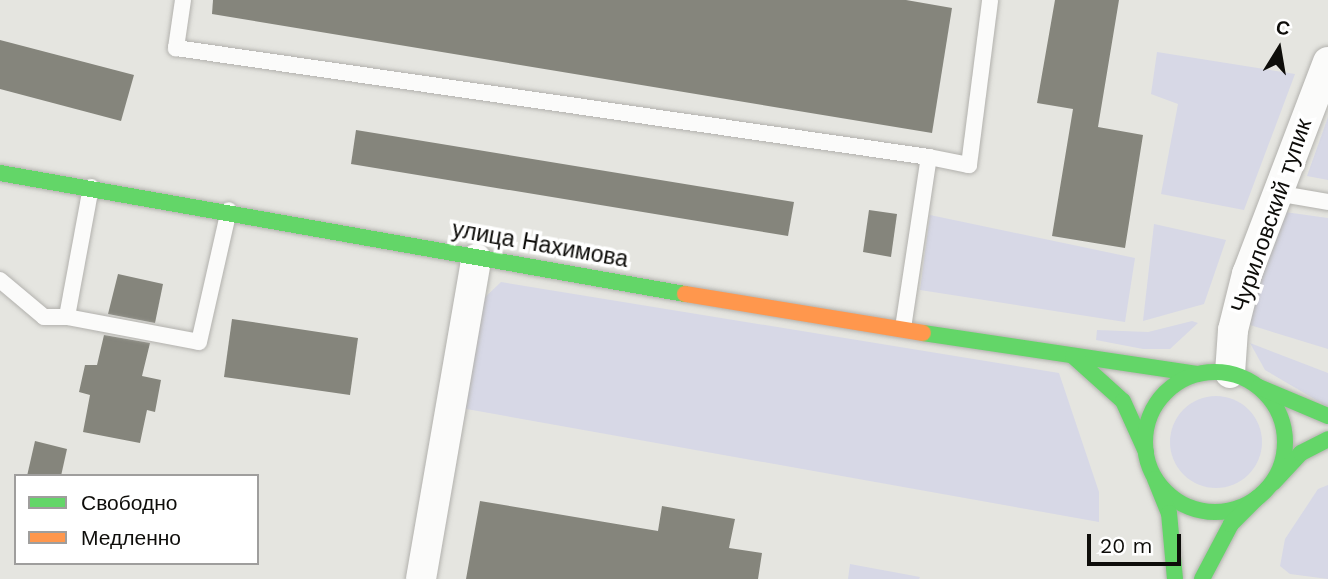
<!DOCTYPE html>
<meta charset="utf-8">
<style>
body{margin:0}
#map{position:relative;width:1328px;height:579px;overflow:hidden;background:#e5e5e0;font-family:"Work Sans",sans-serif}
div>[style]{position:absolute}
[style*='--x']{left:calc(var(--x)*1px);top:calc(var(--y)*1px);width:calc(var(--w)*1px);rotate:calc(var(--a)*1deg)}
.green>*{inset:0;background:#d7d8e6}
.round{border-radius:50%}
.building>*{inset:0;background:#85857c}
.roads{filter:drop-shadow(0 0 2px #b2b1ad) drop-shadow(0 0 2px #b2b1ad)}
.lane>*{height:16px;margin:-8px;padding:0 8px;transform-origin:8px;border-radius:8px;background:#fbfbfa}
.street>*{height:30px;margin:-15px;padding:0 15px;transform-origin:15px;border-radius:15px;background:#fbfbfa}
.fast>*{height:16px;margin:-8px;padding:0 8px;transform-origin:8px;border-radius:8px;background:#63d668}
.fast>.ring{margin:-8px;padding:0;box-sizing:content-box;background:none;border:16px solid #63d668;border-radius:50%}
.slow>*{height:16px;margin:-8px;padding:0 8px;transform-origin:8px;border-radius:8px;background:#ff974d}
span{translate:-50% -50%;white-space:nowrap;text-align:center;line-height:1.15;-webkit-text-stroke:7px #fff;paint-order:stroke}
.street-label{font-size:23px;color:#0e0d0a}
.legend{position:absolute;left:14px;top:474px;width:245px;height:91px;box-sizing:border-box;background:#fff;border:2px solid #9f9e9d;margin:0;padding:9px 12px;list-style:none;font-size:21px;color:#0e0d0a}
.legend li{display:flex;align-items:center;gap:14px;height:35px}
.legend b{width:35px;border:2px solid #9f9e9d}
.north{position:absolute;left:1244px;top:14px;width:70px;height:70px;-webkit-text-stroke:5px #fff;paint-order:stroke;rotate:11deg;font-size:19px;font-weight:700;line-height:28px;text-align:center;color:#0e0d0a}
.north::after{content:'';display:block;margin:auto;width:24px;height:32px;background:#0e0d0a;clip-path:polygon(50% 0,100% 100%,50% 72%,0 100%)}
.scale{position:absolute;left:1087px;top:534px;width:94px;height:32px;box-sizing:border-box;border:4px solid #0e0d0a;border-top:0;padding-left:9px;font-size:21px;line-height:24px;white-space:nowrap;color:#0e0d0a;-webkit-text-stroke:5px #fff;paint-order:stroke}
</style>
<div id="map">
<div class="green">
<div style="clip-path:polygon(1157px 52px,1295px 74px,1244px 210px,1161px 194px,1178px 104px,1151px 94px)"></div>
<div style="clip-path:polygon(1328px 117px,1328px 180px,1307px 176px)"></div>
<div style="clip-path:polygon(1285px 212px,1328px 218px,1328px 349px,1250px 325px,1253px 301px)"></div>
<div style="clip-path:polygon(930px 215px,1135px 258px,1125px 322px,920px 290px)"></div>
<div style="clip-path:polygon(1154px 224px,1226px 240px,1204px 304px,1143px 321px)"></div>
<div style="clip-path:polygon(501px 282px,1059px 373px,1099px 492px,1099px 522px,461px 408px,478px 304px)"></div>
<div style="clip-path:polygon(1192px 321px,1198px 323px,1170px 349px,1143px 349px,1096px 340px,1097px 330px,1148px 332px)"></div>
<div style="clip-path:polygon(1250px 343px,1328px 373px,1328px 407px,1265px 370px)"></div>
<div class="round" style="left:1170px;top:396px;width:92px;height:92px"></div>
<div style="clip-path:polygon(1328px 485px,1328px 579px,1290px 574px,1280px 566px,1285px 539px,1318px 489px)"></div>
<div style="clip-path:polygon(850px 564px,920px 577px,919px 579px,848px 579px)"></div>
</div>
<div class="building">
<div style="clip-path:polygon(213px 0,906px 0,952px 8px,932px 133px,212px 14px)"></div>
<div style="clip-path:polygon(1055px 0,1119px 0,1098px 127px,1143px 135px,1125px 248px,1052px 236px,1073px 109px,1037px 103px)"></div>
<div style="clip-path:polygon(0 40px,134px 75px,121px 121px,0 89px)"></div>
<div style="clip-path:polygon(356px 130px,794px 202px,788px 236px,351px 164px)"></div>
<div style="clip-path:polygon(869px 210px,897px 214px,891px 257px,863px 252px)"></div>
<div style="clip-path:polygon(118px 274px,163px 284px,155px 323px,108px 314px)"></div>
<div style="clip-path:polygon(232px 319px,358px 338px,350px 395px,224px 377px)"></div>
<div style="clip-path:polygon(104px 335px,150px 343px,142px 376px,161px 380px,155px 412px,147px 410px,140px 443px,83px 432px,90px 395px,79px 392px,85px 365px,97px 365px)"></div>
<div style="clip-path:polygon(35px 441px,67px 449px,61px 476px,27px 476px)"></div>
<div style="clip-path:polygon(480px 501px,658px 531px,662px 506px,735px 519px,729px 548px,762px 553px,758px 579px,466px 579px)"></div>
</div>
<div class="roads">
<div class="lane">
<div style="--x:183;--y:0;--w:49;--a:98.3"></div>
<div style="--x:176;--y:48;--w:761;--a:8.24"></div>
<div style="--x:91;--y:187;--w:132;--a:100.5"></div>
<div style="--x:67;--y:317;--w:134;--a:10.7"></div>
<div style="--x:199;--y:342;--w:135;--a:-77.2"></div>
<div style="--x:1276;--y:193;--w:53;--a:9.8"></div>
<div style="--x:0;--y:280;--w:57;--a:40.1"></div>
<div style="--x:44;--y:317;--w:23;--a:0"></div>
<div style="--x:903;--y:328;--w:173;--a:-81.4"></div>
<div style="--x:929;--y:157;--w:41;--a:11.3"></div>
<div style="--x:969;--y:165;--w:166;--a:-82.7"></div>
</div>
<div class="street">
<div style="--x:1230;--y:373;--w:43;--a:-86"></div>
<div style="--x:1233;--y:330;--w:58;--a:-76"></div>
<div style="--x:1247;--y:274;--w:227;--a:-69.1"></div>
<div style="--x:421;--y:579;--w:325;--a:-80.2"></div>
</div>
<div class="fast">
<div style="--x:0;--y:173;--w:696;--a:10.02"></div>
<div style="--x:923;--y:333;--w:277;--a:8.5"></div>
<div style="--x:1073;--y:356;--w:67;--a:42"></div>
<div style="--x:1123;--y:401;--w:56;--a:65.7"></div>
<div class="ring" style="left:1145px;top:372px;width:124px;height:124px"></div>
<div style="--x:1259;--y:387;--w:75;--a:22.8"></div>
<div style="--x:1155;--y:479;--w:37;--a:68"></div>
<div style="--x:1169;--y:513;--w:66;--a:84.8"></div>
<div style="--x:1273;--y:483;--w:41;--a:-47"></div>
<div style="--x:1301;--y:453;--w:30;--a:-27"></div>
<div style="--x:1202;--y:579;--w:62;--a:-62.2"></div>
<div style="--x:1231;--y:524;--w:37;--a:-45"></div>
</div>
<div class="slow">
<div style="--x:685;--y:294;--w:241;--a:9.3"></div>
</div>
</div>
<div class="street-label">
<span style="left:1272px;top:216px;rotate:-71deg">Чуриловский тупик</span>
<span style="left:540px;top:245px;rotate:10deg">улица Нахимова</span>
</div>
<ul class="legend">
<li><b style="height:9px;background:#63d668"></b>Свободно</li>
<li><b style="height:9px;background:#ff974d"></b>Медленно</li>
</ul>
<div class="north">С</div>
<div class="scale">20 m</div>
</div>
